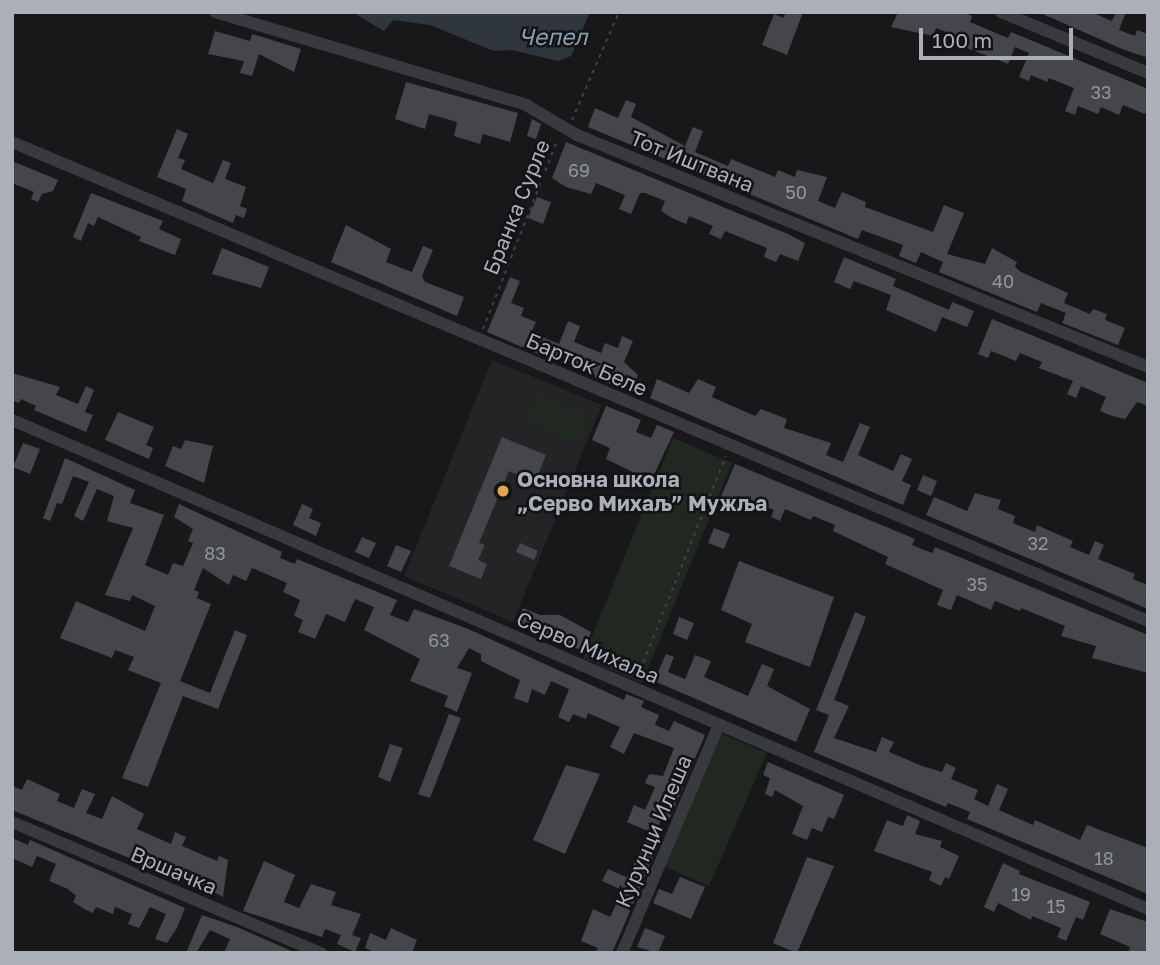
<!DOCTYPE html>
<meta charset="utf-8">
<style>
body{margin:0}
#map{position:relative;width:1160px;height:965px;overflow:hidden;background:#18181a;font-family:"Golos Text",sans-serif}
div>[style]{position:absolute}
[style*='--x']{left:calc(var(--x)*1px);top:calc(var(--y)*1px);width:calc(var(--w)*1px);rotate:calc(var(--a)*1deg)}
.built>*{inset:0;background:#242427}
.green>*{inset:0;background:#202821}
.water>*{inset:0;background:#2f373d}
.building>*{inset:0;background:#45464a}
.path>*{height:2px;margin-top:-1px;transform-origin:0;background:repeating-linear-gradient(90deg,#3f4145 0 3.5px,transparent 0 8.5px)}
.minor>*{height:12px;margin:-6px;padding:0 6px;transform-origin:6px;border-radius:6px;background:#393a3e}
.dots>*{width:19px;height:19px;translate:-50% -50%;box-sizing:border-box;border:4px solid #131315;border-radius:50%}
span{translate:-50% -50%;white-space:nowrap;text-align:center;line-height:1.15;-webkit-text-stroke:5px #131315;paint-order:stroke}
.number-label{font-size:18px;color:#92969c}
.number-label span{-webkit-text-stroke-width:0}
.street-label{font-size:21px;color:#abb0b8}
.poi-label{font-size:21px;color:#abb0b8;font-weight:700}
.left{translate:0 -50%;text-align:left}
.water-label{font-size:23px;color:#859fb0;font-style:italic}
.frame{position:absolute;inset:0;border:14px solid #abb0b8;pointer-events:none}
.scale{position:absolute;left:919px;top:28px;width:154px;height:32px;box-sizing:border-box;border:4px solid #abb0b8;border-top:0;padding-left:9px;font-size:21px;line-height:24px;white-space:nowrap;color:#abb0b8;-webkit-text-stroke:5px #131315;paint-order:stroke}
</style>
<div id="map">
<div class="built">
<div style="clip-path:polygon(492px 360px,602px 405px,513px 622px,404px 576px)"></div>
</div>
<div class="green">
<div style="clip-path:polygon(536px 393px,591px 415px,580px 445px,524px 422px)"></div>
<div style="clip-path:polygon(673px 438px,732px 463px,642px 683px,583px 658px)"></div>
<div style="clip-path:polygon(720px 733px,767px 753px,709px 886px,663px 866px)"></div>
</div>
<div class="water">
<div style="clip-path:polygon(352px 12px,590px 12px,571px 56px,558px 61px,512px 50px,494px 51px,430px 25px,393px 20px,384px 31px)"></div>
</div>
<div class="building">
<div style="clip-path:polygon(786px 12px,803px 12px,787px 55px,762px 45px,774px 14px,783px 18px)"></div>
<div style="clip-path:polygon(898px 12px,962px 12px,972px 16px,970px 22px,991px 31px,1008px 38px,1011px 32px,1148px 89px,1148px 106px,1145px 114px,1123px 105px,1119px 115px,1101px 107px,1098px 114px,1078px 106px,1075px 115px,1065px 111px,1074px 88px,1049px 78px,1047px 82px,1031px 75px,1029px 81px,1019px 77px,1029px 53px,1015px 47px,1008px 64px,962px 46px,965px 39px,936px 28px,933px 36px,891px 27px)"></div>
<div style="clip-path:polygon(1038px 12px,1091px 12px,1112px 21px,1116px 12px,1126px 12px,1119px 30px,1135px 36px,1137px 30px,1148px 34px,1148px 50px,1145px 57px,1122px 49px)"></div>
<div style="clip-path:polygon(215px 31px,250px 41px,252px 34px,301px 49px,294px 72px,259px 54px,252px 76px,240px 73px,244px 61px,208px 54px)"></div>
<div style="clip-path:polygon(406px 82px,518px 113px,510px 142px,483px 134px,480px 144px,454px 136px,457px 122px,429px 114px,425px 129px,395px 119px)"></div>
<div style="clip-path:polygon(626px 100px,636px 104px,631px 117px,685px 146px,693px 127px,703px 131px,695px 152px,728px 166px,731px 159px,775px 177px,778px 170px,795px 177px,797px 170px,827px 177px,818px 201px,835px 208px,842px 192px,866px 202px,865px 207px,933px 232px,944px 205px,964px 213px,947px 254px,985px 264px,992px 248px,999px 252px,1017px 262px,1015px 267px,1021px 272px,1068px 293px,1064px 303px,1090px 314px,1093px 309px,1107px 314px,1105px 320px,1125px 328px,1118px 345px,1062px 323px,1066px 313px,1041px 303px,1037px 312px,939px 272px,943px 262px,921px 252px,916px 263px,899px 256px,903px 245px,862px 230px,858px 239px,588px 127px,595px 108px,618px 118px)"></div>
<div style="clip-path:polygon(532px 119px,541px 124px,536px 139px,527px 136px)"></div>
<div style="clip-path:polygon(177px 129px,188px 134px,178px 158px,185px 160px,181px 169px,213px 183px,223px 160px,231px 163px,225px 179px,246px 187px,240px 206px,247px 209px,244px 218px,236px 215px,233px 223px,182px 201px,186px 189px,157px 177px)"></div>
<div style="clip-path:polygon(566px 142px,788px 234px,805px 243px,798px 261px,780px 254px,776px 262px,764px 257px,767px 248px,725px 231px,721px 239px,709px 234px,713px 226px,689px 216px,686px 224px,674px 219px,661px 211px,665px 201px,645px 193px,640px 193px,631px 214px,619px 209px,625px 195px,596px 183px,591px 194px,566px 187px,552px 178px)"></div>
<div style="clip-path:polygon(12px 161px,58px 180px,53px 191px,42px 194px,38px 202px,31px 199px,34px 192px,12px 183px)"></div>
<div style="clip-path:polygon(91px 193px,163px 221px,159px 229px,181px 239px,175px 255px,139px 241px,141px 237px,98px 217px,94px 226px,88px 223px,81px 241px,73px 237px)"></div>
<div style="clip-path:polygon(537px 197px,551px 202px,543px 224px,528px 218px)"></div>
<div style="clip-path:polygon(346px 225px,391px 249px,386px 262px,412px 272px,423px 246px,433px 250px,422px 276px,425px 282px,464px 297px,457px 316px,331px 262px)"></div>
<div style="clip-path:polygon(222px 248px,269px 267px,261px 288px,212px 274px)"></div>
<div style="clip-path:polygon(844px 257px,896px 279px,893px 286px,949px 310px,952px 302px,974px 311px,967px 327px,942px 317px,936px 332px,886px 310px,891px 295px,854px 281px,850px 289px,834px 282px)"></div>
<div style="clip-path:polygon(510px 277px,520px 281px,511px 303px,524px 308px,521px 316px,536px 322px,532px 331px,535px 334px,559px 344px,568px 321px,580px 326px,574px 342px,601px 353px,605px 343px,618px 348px,622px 336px,633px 341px,624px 362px,638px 375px,631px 391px,591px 377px,575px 363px,549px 353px,548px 358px,487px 332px)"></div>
<div style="clip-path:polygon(992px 319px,1148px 383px,1148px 406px,1137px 402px,1125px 419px,1112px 416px,1100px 411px,1106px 397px,1081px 386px,1076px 398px,1067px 394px,1073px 381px,1039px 368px,1042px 362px,1020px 353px,1016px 361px,991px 351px,988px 358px,978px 354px)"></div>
<div style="clip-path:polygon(12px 373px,60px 387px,56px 395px,78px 404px,86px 386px,94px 390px,85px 412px,93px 415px,86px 432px,34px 410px,36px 406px,21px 399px,19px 403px,12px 400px)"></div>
<div style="clip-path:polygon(657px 379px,689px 393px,698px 379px,716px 387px,712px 397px,755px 416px,761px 409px,787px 419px,784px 428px,831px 443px,826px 455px,843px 462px,860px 423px,870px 427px,858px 455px,893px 471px,901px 454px,912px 459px,902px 481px,911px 485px,903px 505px,650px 398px)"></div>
<div style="clip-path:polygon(606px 406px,641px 420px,636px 432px,651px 438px,657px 425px,674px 432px,651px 481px,606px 459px,610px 448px,592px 440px)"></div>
<div style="clip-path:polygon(118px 412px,154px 427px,146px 445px,153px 448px,149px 459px,105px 440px)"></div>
<div style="clip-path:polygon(502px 437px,546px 455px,535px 482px,509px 471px,479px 543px,485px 545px,478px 560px,487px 564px,481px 579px,449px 566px)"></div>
<div style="clip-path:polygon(185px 440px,213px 446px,204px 483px,165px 466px,173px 446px,181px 449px)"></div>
<div style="clip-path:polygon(23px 443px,40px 449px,30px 474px,13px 467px)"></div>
<div style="clip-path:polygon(65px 458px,135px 490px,130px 503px,164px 515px,145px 565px,168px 575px,173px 563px,183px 566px,193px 543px,188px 541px,193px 529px,174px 517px,179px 504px,282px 552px,280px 558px,295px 564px,297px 559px,397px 600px,390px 615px,408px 622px,414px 609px,466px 628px,624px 700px,626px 694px,644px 701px,641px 707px,659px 715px,655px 725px,669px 731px,674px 721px,705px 735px,670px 818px,663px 815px,654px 836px,661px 839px,612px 953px,595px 953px,598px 948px,581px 941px,593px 909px,610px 917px,613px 911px,622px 890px,602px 881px,608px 869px,626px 877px,630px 872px,648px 831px,627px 822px,634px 805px,645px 810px,655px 787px,645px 783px,649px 774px,663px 776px,674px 748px,634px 733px,624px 754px,610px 747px,620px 727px,588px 713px,586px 719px,573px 714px,569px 722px,558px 717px,569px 689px,551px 681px,545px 695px,532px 689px,528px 703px,514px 698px,520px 680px,481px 661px,481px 654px,469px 648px,457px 668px,472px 673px,457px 712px,444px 706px,448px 696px,410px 681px,420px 659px,364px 630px,374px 607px,355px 599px,345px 622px,326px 614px,315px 639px,298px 632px,303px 620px,294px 616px,300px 600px,283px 592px,287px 583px,252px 568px,246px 581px,233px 575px,229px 585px,203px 568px,194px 590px,199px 592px,197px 598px,211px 604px,180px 681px,210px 693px,235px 630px,247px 635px,218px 709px,183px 696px,148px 787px,122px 778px,161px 683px,128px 670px,134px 657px,115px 650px,112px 658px,60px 638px,76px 601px,145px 631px,155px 606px,132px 595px,130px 601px,105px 595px,133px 528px,107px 521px,114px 496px,97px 489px,83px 521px,74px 516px,89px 482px,73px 476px,62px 504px,57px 503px,50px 521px,43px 518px)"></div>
<div style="clip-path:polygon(735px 464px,915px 539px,912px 545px,932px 553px,935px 547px,1148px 635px,1148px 673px,1092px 658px,1096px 646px,1061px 636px,1065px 626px,1021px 608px,1020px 611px,995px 601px,991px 610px,957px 595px,951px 610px,937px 605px,943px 590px,885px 564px,888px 557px,833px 531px,835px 525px,813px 516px,811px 520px,785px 509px,780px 521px,771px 517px,774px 510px,747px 498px,743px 509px,720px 499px)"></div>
<div style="clip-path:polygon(923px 475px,937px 481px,931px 496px,917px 490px)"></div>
<div style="clip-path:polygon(975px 493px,1001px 500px,998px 509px,1015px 516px,1013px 523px,1035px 532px,1037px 525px,1048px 530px,1073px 541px,1070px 547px,1089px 555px,1095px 541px,1104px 545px,1098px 559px,1135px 574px,1133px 579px,1148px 585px,1148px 609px,926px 515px,934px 497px,967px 511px)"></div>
<div style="clip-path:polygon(302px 504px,313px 509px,309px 518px,321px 523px,316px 536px,293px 525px)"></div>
<div style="clip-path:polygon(714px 528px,730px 534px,724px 549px,708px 543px)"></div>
<div style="clip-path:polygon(362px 537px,376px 543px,369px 558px,355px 552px)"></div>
<div style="clip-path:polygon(520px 543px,538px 551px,534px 560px,516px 552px)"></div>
<div style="clip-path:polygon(396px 545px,411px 551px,401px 572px,387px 566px)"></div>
<div style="clip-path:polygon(739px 561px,834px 597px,810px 667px,745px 642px,752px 624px,721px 610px)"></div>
<div style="clip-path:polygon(523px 608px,540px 615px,560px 615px,591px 632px,583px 651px,517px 622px)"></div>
<div style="clip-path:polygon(855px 612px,866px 617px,834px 700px,849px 706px,834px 738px,876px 752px,882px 737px,894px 742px,889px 752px,922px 766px,942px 772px,946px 763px,956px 768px,951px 779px,978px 790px,974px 799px,988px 806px,997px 784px,1008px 789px,999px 810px,1033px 825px,1035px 820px,1080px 840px,1087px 825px,1148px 848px,1148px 894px,967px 819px,970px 812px,948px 803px,946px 807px,814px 752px,829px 715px,816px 710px)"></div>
<div style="clip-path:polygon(679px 617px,694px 623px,687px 640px,673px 634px)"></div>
<div style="clip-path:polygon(666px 654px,674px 657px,668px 672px,685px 679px,695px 655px,711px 661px,704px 677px,748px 696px,762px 664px,774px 669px,767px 686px,810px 709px,796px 742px,654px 681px)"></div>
<div style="clip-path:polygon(449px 714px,461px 718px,430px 798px,418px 794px)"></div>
<div style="clip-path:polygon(390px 744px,403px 748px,390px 782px,378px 777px)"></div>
<div style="clip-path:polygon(768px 762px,844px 795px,834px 819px,828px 817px,822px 832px,812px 828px,807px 840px,792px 834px,803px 806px,775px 790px,772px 797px,765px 794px,770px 778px,763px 775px)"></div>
<div style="clip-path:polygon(566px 765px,600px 774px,565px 854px,533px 840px)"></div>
<div style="clip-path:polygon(27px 779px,60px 794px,57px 801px,74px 808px,82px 789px,95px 794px,86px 813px,102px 819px,112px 796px,144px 814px,137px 829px,171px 844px,175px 832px,186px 837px,182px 846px,217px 861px,219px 856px,228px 860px,223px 897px,180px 873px,178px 878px,12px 810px,12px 786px,22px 790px)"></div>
<div style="clip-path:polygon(907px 815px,920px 821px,915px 834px,942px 841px,940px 847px,959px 856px,949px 879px,945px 877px,941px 886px,929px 880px,932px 872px,874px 851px,887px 820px,903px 826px)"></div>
<div style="clip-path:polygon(12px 838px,28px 845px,30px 840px,185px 908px,177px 928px,167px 943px,155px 939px,166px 914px,150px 907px,139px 928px,128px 924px,132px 914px,115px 907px,113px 914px,96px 907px,93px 913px,86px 910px,73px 902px,76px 896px,68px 889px,49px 881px,56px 864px,37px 856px,32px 867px,12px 858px)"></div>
<div style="clip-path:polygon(807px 857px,834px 866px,797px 953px,773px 943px)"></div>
<div style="clip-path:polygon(264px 861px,295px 875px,284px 902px,299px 908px,311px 884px,336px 892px,331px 905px,361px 914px,352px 935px,361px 938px,355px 952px,337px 944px,341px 935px,325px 929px,322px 937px,243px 911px)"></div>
<div style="clip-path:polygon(1003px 863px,1020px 871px,1019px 874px,1090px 902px,1083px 920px,1076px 917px,1066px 941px,1057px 937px,1061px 928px,1032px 916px,1031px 920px,998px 903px,994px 912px,984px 907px)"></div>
<div style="clip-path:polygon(680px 877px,705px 887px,691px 919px,653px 903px,659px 889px,672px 894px)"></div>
<div style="clip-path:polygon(1110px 909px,1148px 922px,1148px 952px,1128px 953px,1130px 947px,1100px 934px)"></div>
<div style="clip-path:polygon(202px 915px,237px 927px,296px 953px,224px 953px,230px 939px,210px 930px,196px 953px,186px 953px)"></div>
<div style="clip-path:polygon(391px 928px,417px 940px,412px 953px,376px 953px,365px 948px,370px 933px,386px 940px)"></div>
<div style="clip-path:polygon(645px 928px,665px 936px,658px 953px,637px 947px)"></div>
</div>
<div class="path">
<div style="--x:572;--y:120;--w:118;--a:-66.5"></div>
<div style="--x:483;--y:329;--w:204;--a:-68.5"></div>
<div style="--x:637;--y:678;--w:239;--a:-68.2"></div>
</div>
<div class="minor">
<div style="--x:215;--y:12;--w:325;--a:16.6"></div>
<div style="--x:526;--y:105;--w:59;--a:30.5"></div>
<div style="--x:577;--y:135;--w:616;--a:22.11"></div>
<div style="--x:1001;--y:12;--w:159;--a:22.5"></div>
<div style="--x:12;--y:142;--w:1233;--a:22.86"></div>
<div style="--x:12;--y:420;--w:1237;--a:23.29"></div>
<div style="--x:12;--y:822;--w:336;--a:23"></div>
<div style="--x:622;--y:953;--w:248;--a:-67"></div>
</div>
<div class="dots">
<div style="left:503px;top:491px;background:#e3a646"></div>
</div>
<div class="number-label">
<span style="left:1101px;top:92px">33</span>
<span style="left:579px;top:170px">69</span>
<span style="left:796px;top:192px">50</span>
<span style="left:1003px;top:281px">40</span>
<span style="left:1038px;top:543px">32</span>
<span style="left:215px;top:553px">83</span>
<span style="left:977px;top:584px">35</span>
<span style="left:439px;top:640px">63</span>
<span style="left:1104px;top:858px">18</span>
<span style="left:1021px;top:894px">19</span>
<span style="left:1056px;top:906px">15</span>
</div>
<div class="street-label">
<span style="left:692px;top:161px;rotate:22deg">Тот Иштвана</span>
<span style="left:516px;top:207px;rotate:-68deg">Бранка Сурле</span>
<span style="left:587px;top:364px;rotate:23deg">Барток Беле</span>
<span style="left:588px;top:647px;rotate:23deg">Серво Михаља</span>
<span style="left:653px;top:831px;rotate:-67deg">Курунци Илеша</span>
<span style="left:174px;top:870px;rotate:23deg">Вршачка</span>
</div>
<div class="poi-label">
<span class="left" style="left:517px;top:491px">Основна школа<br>„Серво Михаљ” Мужља</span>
</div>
<div class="water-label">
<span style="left:553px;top:36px">Чепел</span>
</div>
<div class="frame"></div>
<div class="scale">100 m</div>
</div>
